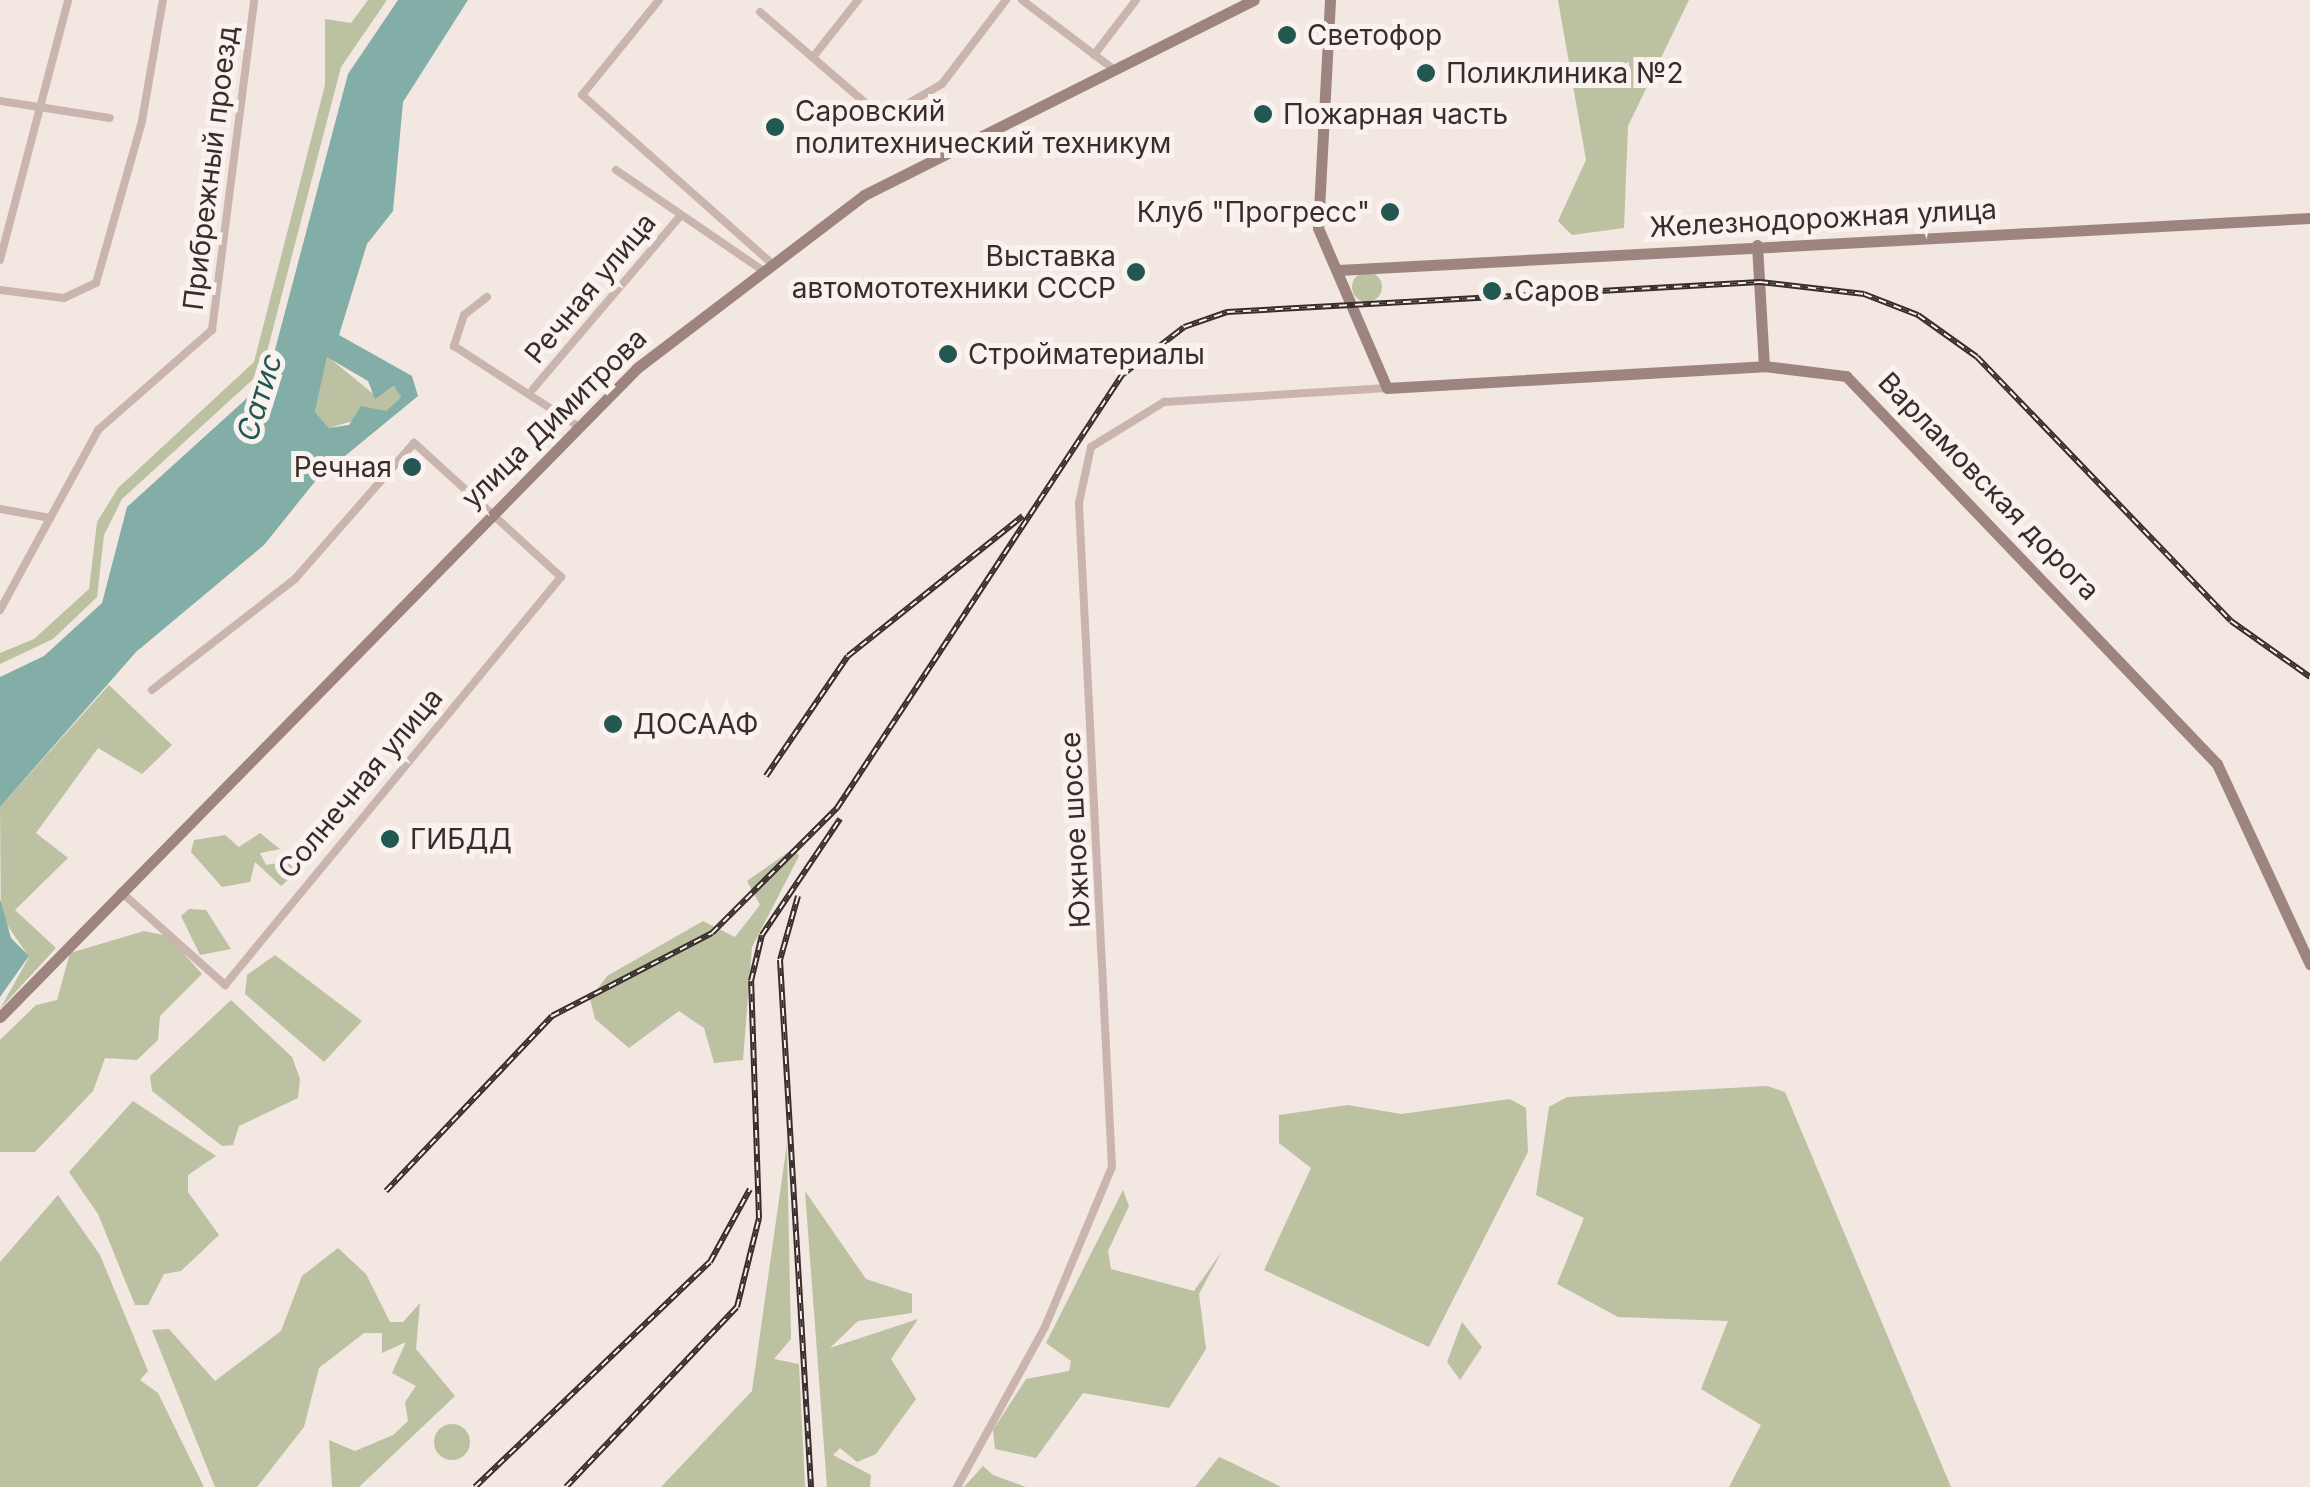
<!DOCTYPE html>
<meta charset="utf-8">
<style>
body{margin:0}
#map{position:relative;width:2310px;height:1487px;overflow:hidden;background:#f2e7e1;font-family:Inter,sans-serif}
div>[style]{position:absolute}
[style*='--x']{left:calc(var(--x)*1px);top:calc(var(--y)*1px);width:calc(var(--w)*1px);rotate:calc(var(--a)*1deg)}
.green>*{inset:0;background:#bcc1a2}
.round{border-radius:50%}
.water>*{inset:0;background:#82aea7}
.street>*{height:8px;margin:-4px;padding:0 4px;transform-origin:4px;border-radius:4px;background:#cab5ae}
.secondary>*{height:11px;margin:-5.5px;padding:0 5.5px;transform-origin:5.5px;border-radius:5.5px;background:#9e847f}
.rail>*{height:6px;margin-top:-3px;transform-origin:0;background:repeating-linear-gradient(90deg,#faf2ee 0 8px,#392d2c 0 16px);box-sizing:border-box;border-block:2px solid #392d2c}
.dots>*{width:28px;height:28px;translate:-50% -50%;box-sizing:border-box;border:5px solid #faf2ee;border-radius:50%}
span{translate:-50% -50%;white-space:nowrap;text-align:center;line-height:1.15;-webkit-text-stroke:10px #faf2ee;paint-order:stroke}
.poi-label{font-size:28px;color:#392d2c}
.left{translate:0 -50%;text-align:left}
.right{translate:-100% -50%;text-align:right}
.street-label{font-size:28px;color:#392d2c}
.water-label{font-size:30px;color:#235852;font-style:italic}
</style>
<div id="map">
<div class="green">
<div style="clip-path:polygon(368px 0,387px 0,341px 67px,262px 371px,122px 499px,104px 535px,97px 597px,53px 639px,0 664px,0 653px,34px 639px,89px 589px,97px 522px,118px 488px,254px 362px,325px 85px,325px 19px,351px 23px)"></div>
<div style="clip-path:polygon(1558px 0,1689px 0,1628px 126px,1624px 228px,1572px 235px,1558px 221px,1586px 160px)"></div>
<div class="round" style="left:1352px;top:272px;width:30px;height:30px"></div>
<div style="clip-path:polygon(327px 356px,377px 397px,395px 386px,401px 397px,386px 411px,329px 428px,315px 412px)"></div>
<div style="clip-path:polygon(109px 685px,172px 745px,142px 774px,98px 748px,36px 833px,68px 858px,15px 910px,56px 948px,0 1009px,29px 957px,1px 916px,0 807px)"></div>
<div style="clip-path:polygon(260px 833px,280px 849px,260px 853px,266px 865px,294px 860px,296px 873px,281px 886px,255px 862px,250px 882px,222px 887px,191px 852px,194px 840px,225px 835px,239px 847px)"></div>
<div style="clip-path:polygon(794px 848px,799px 856px,752px 947px,743px 1060px,714px 1063px,704px 1028px,679px 1011px,629px 1048px,595px 1019px,590px 999px,607px 976px,703px 921px,735px 937px,760px 905px,747px 881px)"></div>
<div style="clip-path:polygon(189px 909px,206px 910px,231px 949px,200px 955px,181px 916px)"></div>
<div style="clip-path:polygon(144px 931px,168px 936px,202px 974px,160px 1016px,158px 1040px,137px 1060px,105px 1058px,93px 1091px,35px 1152px,0 1152px,0 1040px,36px 1005px,57px 1000px,70px 953px)"></div>
<div style="clip-path:polygon(275px 955px,362px 1021px,324px 1062px,245px 994px,247px 975px)"></div>
<div style="clip-path:polygon(231px 1000px,292px 1057px,300px 1079px,298px 1098px,239px 1126px,233px 1145px,222px 1146px,152px 1091px,150px 1076px)"></div>
<div style="clip-path:polygon(1767px 1086px,1785px 1092px,1951px 1487px,1729px 1487px,1761px 1425px,1701px 1389px,1728px 1321px,1618px 1317px,1557px 1284px,1584px 1218px,1536px 1195px,1549px 1107px,1567px 1097px)"></div>
<div style="clip-path:polygon(1510px 1099px,1526px 1108px,1528px 1152px,1429px 1347px,1264px 1270px,1311px 1168px,1279px 1143px,1279px 1115px,1348px 1105px,1401px 1114px)"></div>
<div style="clip-path:polygon(133px 1101px,216px 1156px,188px 1175px,188px 1192px,219px 1235px,181px 1271px,164px 1274px,148px 1305px,135px 1305px,98px 1214px,69px 1172px)"></div>
<div style="clip-path:polygon(787px 1143px,791px 1339px,774px 1359px,799px 1364px,805px 1487px,661px 1487px,752px 1391px)"></div>
<div style="clip-path:polygon(1123px 1190px,1129px 1206px,1108px 1251px,1111px 1269px,1194px 1291px,1222px 1251px,1199px 1294px,1206px 1349px,1169px 1408px,1083px 1393px,1036px 1458px,995px 1449px,993px 1430px,1026px 1379px,1069px 1371px,1071px 1361px,1046px 1343px)"></div>
<div style="clip-path:polygon(805px 1191px,866px 1279px,912px 1294px,912px 1313px,858px 1321px,830px 1348px,918px 1319px,891px 1359px,916px 1399px,876px 1454px,857px 1462px,840px 1448px,833px 1455px,871px 1475px,870px 1487px,827px 1487px)"></div>
<div style="clip-path:polygon(58px 1195px,100px 1255px,148px 1371px,140px 1380px,158px 1393px,204px 1487px,0 1487px,0 1262px)"></div>
<div style="clip-path:polygon(338px 1248px,366px 1274px,390px 1322px,403px 1322px,420px 1303px,416px 1349px,455px 1396px,359px 1487px,332px 1487px,329px 1440px,355px 1451px,393px 1435px,408px 1421px,405px 1402px,416px 1386px,392px 1373px,406px 1342px,382px 1353px,382px 1333px,364px 1333px,319px 1368px,304px 1427px,257px 1487px,215px 1487px,152px 1330px,169px 1329px,215px 1381px,281px 1331px,302px 1276px)"></div>
<div style="clip-path:polygon(1462px 1322px,1482px 1347px,1460px 1380px,1447px 1362px)"></div>
<div class="round" style="left:434px;top:1424px;width:36px;height:36px"></div>
<div style="clip-path:polygon(1219px 1457px,1228px 1461px,1281px 1487px,1195px 1487px)"></div>
<div style="clip-path:polygon(983px 1466px,993px 1475px,1026px 1487px,964px 1487px)"></div>
</div>
<div class="water">
<div style="clip-path:polygon(evenodd,398px 0,468px 0,403px 102px,393px 211px,367px 244px,339px 335px,412px 376px,418px 396px,317px 479px,264px 545px,136px 652px,0 807px,0 677px,44px 656px,102px 603px,127px 507px,267px 380px,348px 74px,398px 0,327px 357px,368px 381px,375px 399px,394px 386px,401px 397px,386px 411px,361px 406px,349px 425px,329px 428px,315px 412px,327px 357px)"></div>
<div style="clip-path:polygon(0 899px,11px 938px,29px 956px,0 997px)"></div>
</div>
<div class="street">
<div style="--x:659;--y:0;--w:122;--a:129"></div>
<div style="--x:582;--y:95;--w:253;--a:41.6"></div>
<div style="--x:1022;--y:0;--w:113;--a:37.1"></div>
<div style="--x:760;--y:12;--w:162;--a:40.8"></div>
<div style="--x:883;--y:118;--w:68;--a:-30"></div>
<div style="--x:942;--y:84;--w:106;--a:-52.7"></div>
<div style="--x:1094;--y:55;--w:69;--a:-52.6"></div>
<div style="--x:813;--y:57;--w:73;--a:-51.7"></div>
<div style="--x:0;--y:101;--w:111;--a:8.8"></div>
<div style="--x:616;--y:170;--w:177;--a:34.4"></div>
<div style="--x:0;--y:260;--w:269;--a:-75.3"></div>
<div style="--x:0;--y:290;--w:64;--a:7.1"></div>
<div style="--x:64;--y:298;--w:35;--a:-25"></div>
<div style="--x:96;--y:283;--w:168;--a:-74.1"></div>
<div style="--x:142;--y:121;--w:123;--a:-80.2"></div>
<div style="--x:487;--y:297;--w:29;--a:142"></div>
<div style="--x:464;--y:315;--w:33;--a:108"></div>
<div style="--x:454;--y:346;--w:145;--a:32.9"></div>
<div style="--x:533;--y:389;--w:228;--a:-49.6"></div>
<div style="--x:0;--y:509;--w:51;--a:10.2"></div>
<div style="--x:0;--y:610;--w:205;--a:-61.4"></div>
<div style="--x:98;--y:430;--w:152;--a:-41.3"></div>
<div style="--x:212;--y:330;--w:333;--a:-82.7"></div>
<div style="--x:121;--y:892;--w:140;--a:41.8"></div>
<div style="--x:225;--y:985;--w:529;--a:-50.53"></div>
<div style="--x:561;--y:577;--w:199;--a:-137.6"></div>
<div style="--x:414;--y:443;--w:181;--a:131.2"></div>
<div style="--x:295;--y:579;--w:181;--a:142.2"></div>
<div style="--x:957;--y:1487;--w:183;--a:-61.2"></div>
<div style="--x:1045;--y:1327;--w:173;--a:-67.3"></div>
<div style="--x:1112;--y:1167;--w:665;--a:-92.85"></div>
<div style="--x:1079;--y:503;--w:57;--a:-77.9"></div>
<div style="--x:1091;--y:447;--w:86;--a:-31.7"></div>
<div style="--x:1164;--y:402;--w:223;--a:-3.6"></div>
</div>
<div class="secondary">
<div style="--x:1330;--y:0;--w:228;--a:93"></div>
<div style="--x:1318;--y:228;--w:174;--a:66.7"></div>
<div style="--x:1387;--y:388;--w:378;--a:-3.3"></div>
<div style="--x:1764;--y:366;--w:83;--a:7"></div>
<div style="--x:1846;--y:376;--w:537;--a:46.28"></div>
<div style="--x:2217;--y:764;--w:221;--a:65.1"></div>
<div style="--x:1757;--y:245;--w:121;--a:86.7"></div>
<div style="--x:1338;--y:270;--w:973;--a:-3.06"></div>
<div style="--x:0;--y:1017;--w:909;--a:-45.53"></div>
<div style="--x:637;--y:368;--w:285;--a:-37.3"></div>
<div style="--x:864;--y:195;--w:436;--a:-26.6"></div>
</div>
<div class="rail">
<div style="--x:766;--y:776;--w:145;--a:-55.7"></div>
<div style="--x:848;--y:656;--w:224;--a:-38.7"></div>
<div style="--x:798;--y:896;--w:66;--a:105.7"></div>
<div style="--x:780;--y:960;--w:528;--a:86.63"></div>
<div style="--x:386;--y:1191;--w:241;--a:-46.5"></div>
<div style="--x:552;--y:1016;--w:180;--a:-27.4"></div>
<div style="--x:712;--y:933;--w:177;--a:-45"></div>
<div style="--x:837;--y:808;--w:518;--a:-56.65"></div>
<div style="--x:1122;--y:375;--w:78;--a:-37.7"></div>
<div style="--x:1184;--y:327;--w:46;--a:-19.2"></div>
<div style="--x:1227;--y:312;--w:534;--a:-3.22"></div>
<div style="--x:1760;--y:282;--w:105;--a:6.6"></div>
<div style="--x:1864;--y:294;--w:58;--a:21.3"></div>
<div style="--x:1918;--y:315;--w:72;--a:35.4"></div>
<div style="--x:1977;--y:357;--w:366;--a:46.1"></div>
<div style="--x:2231;--y:621;--w:97;--a:35.3"></div>
<div style="--x:475;--y:1487;--w:325;--a:-43.8"></div>
<div style="--x:710;--y:1262;--w:83;--a:-61.3"></div>
<div style="--x:566;--y:1487;--w:248;--a:-46.5"></div>
<div style="--x:737;--y:1307;--w:92;--a:-76.1"></div>
<div style="--x:759;--y:1218;--w:237;--a:-91.9"></div>
<div style="--x:751;--y:981;--w:47;--a:-76.6"></div>
<div style="--x:762;--y:935;--w:140;--a:-56.1"></div>
</div>
<div class="dots">
<div style="left:1287px;top:35px;background:#235852"></div>
<div style="left:1426px;top:73px;background:#235852"></div>
<div style="left:1263px;top:114px;background:#235852"></div>
<div style="left:775px;top:127px;background:#235852"></div>
<div style="left:1390px;top:212px;background:#235852"></div>
<div style="left:1136px;top:272px;background:#235852"></div>
<div style="left:1492px;top:291px;background:#235852"></div>
<div style="left:948px;top:354px;background:#235852"></div>
<div style="left:412px;top:467px;background:#235852"></div>
<div style="left:613px;top:724px;background:#235852"></div>
<div style="left:390px;top:839px;background:#235852"></div>
</div>
<div class="poi-label">
<span class="left" style="left:1307px;top:35px">Светофор</span>
<span class="left" style="left:1446px;top:73px">Поликлиника №2</span>
<span class="left" style="left:795px;top:127px">Саровский<br>политехнический техникум</span>
<span class="left" style="left:1283px;top:114px">Пожарная часть</span>
<span class="right" style="left:1370px;top:212px">Клуб "Прогресс"</span>
<span class="right" style="left:1116px;top:272px">Выставка<br>автомототехники СССР</span>
<span class="left" style="left:1514px;top:291px">Саров</span>
<span class="left" style="left:968px;top:354px">Стройматериалы</span>
<span class="right" style="left:392px;top:467px">Речная</span>
<span class="left" style="left:633px;top:724px">ДОСААФ</span>
<span class="left" style="left:410px;top:839px">ГИБДД</span>
</div>
<div class="street-label">
<span style="left:210px;top:168px;rotate:-83deg">Прибрежный проезд</span>
<span style="left:1823px;top:218px;rotate:-3deg">Железнодорожная улица</span>
<span style="left:590px;top:288px;rotate:-50deg">Речная улица</span>
<span style="left:554px;top:418px;rotate:-44deg">улица Димитрова</span>
<span style="left:1989px;top:486px;rotate:46deg">Варламовская дорога</span>
<span style="left:360px;top:783px;rotate:-50deg">Солнечная улица</span>
<span style="left:1075px;top:830px;rotate:-93deg">Южное шоссе</span>
</div>
<div class="water-label">
<span style="left:259px;top:397px;rotate:-73deg">Сатис</span>
</div>
</div>
